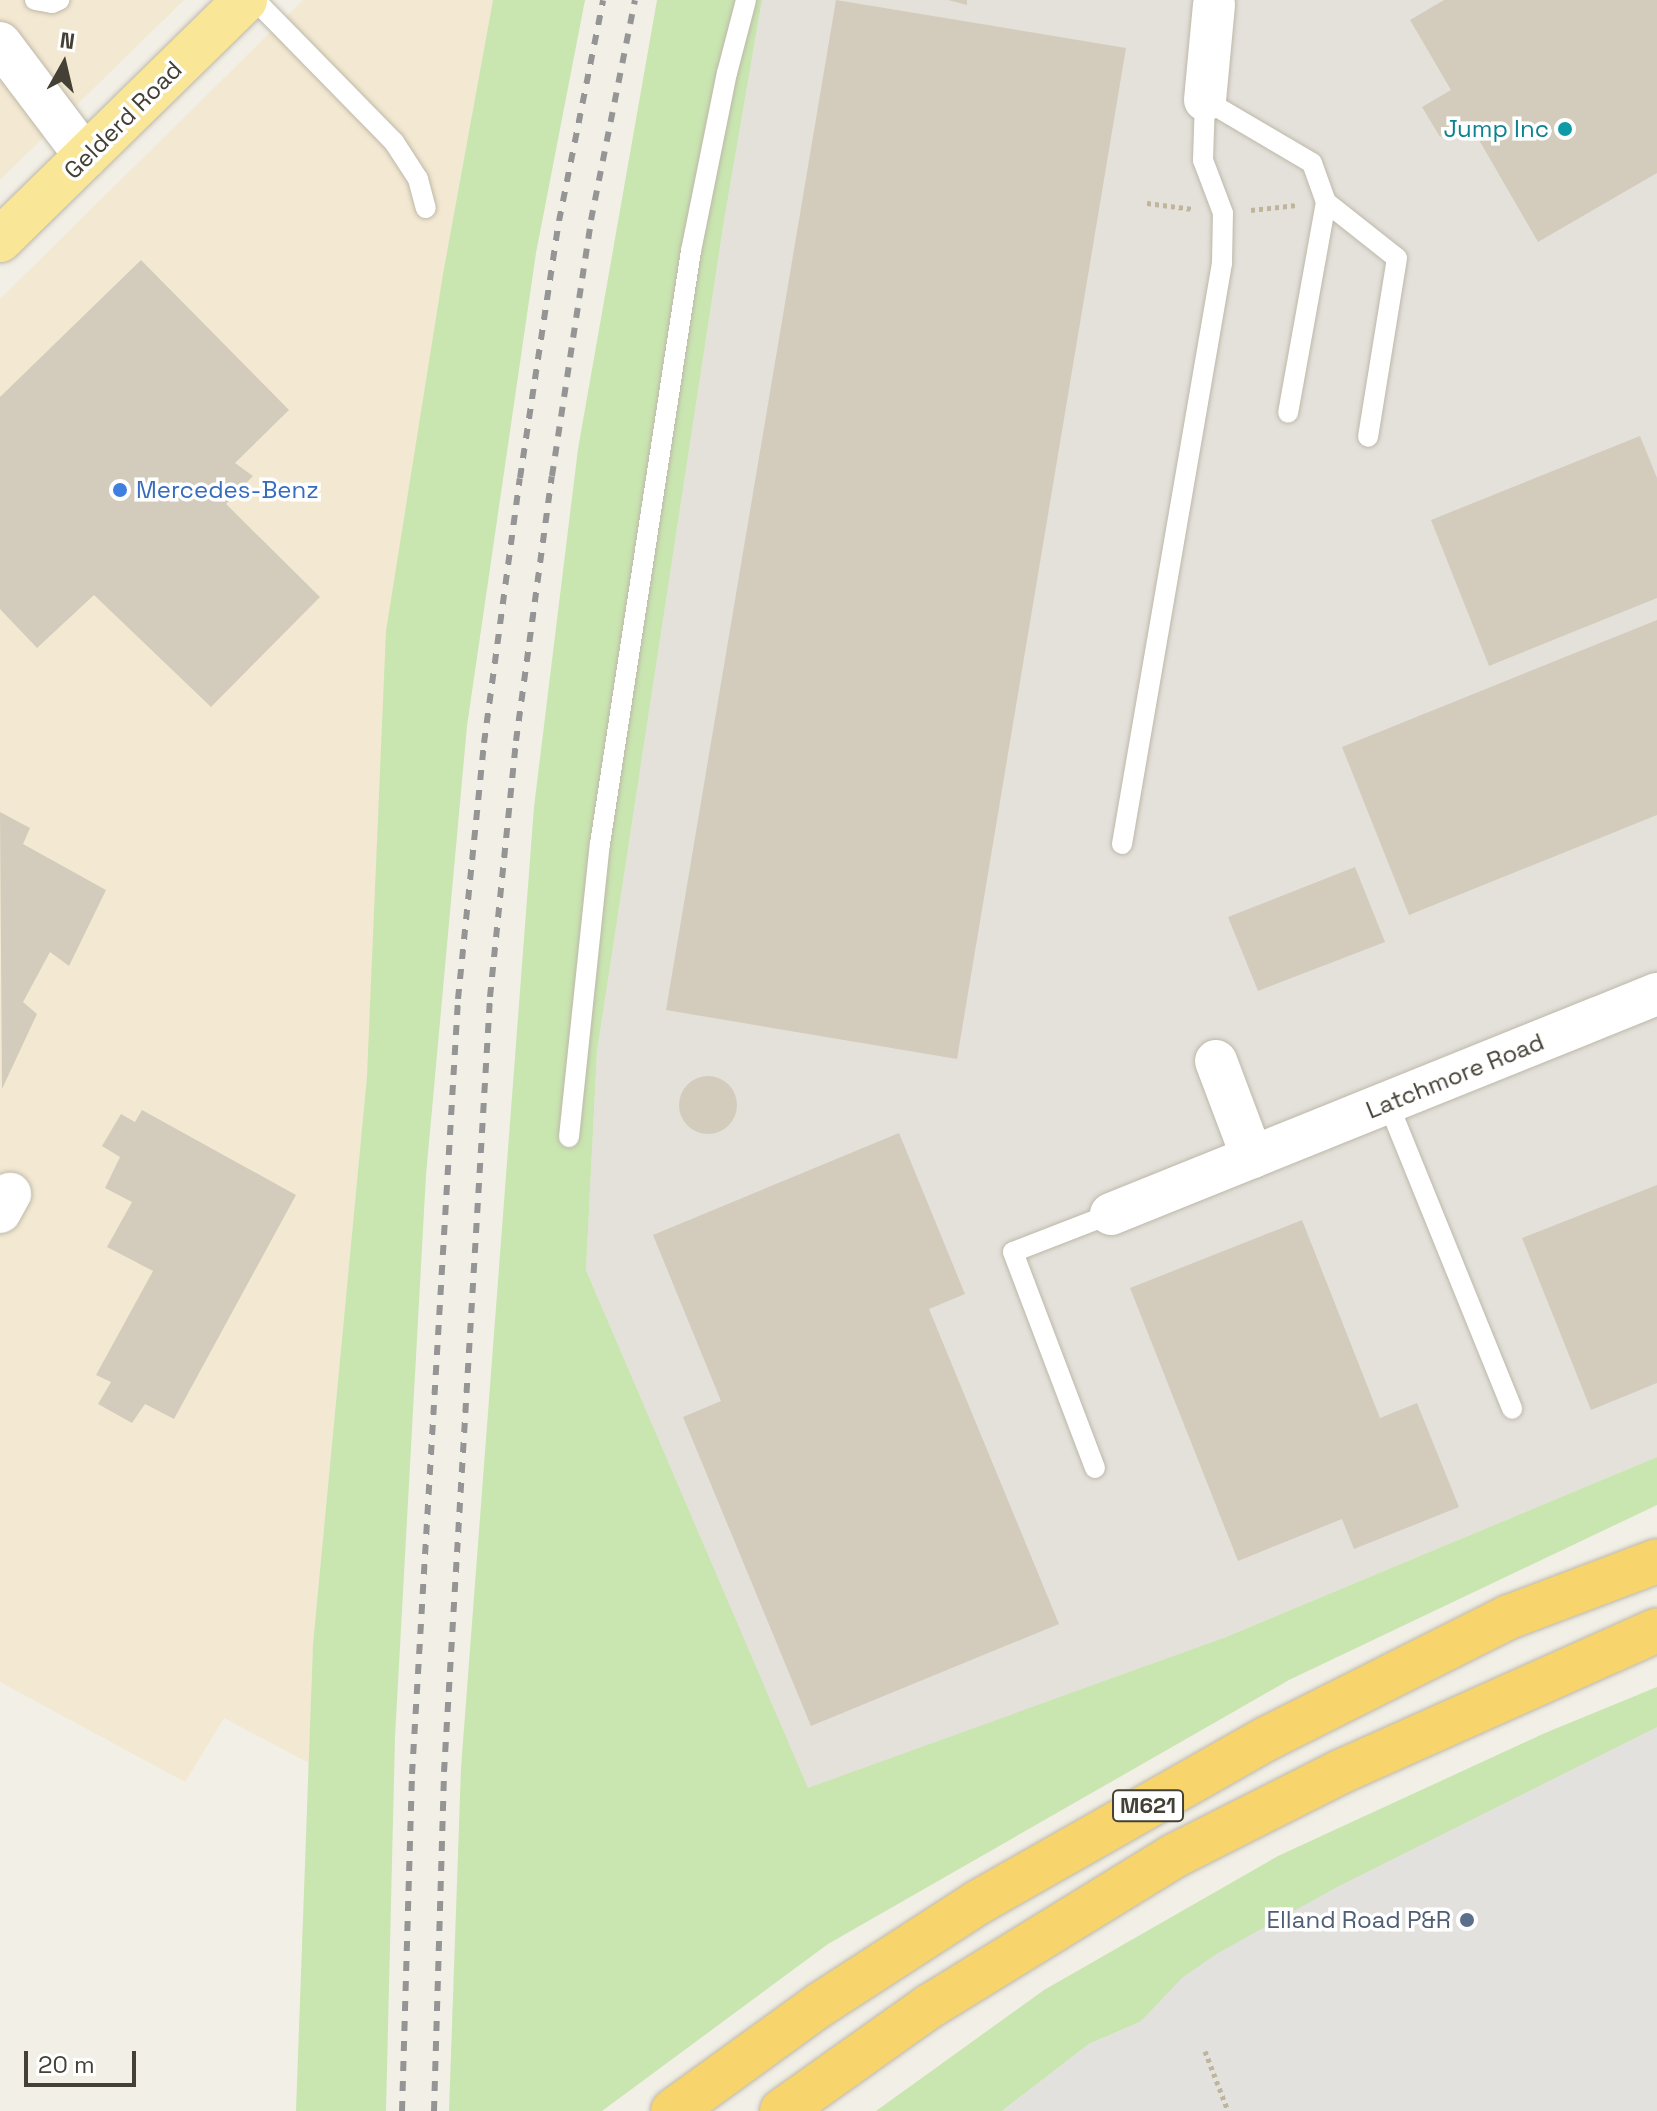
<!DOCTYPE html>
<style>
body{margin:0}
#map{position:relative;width:1657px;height:2111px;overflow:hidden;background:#f2efe6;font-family:"Space Grotesk",sans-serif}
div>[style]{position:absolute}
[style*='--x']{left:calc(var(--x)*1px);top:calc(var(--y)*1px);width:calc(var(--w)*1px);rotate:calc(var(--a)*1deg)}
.commercial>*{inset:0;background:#f3e8d1}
.industrial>*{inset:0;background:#e4e1db}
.green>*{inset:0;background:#c9e5b0}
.parking>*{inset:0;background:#e3e1de}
.building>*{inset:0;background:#d3ccbc}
.round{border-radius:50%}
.path>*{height:5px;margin-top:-2.5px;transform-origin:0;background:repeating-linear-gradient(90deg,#beb59b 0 4px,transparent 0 8px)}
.roads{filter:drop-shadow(0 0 2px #bdb8a9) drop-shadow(0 0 2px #bdb8a9)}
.service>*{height:20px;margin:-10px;padding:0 10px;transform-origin:10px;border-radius:10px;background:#fff}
.minor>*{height:42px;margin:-21px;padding:0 21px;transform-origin:21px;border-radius:21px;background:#fff}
.primary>*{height:44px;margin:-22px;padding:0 22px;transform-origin:22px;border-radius:22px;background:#fae697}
.motorway>*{height:44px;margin:-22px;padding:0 22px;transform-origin:22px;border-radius:22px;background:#f7d46c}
.rail>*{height:6px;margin-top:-3px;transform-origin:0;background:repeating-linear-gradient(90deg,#959595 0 10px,transparent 0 20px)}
.dots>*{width:22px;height:22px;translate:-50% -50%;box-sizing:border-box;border:4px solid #fff;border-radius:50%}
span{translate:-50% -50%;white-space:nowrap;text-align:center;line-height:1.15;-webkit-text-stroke:7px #fff;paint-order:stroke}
.shield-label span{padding:2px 6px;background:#fff;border:2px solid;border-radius:6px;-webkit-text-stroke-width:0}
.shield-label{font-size:22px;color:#444035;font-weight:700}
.street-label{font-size:24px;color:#444035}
.culture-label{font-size:24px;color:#0d838f}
.right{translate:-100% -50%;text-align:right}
.shop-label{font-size:24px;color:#366cbe}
.left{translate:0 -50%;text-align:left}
.service-label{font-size:24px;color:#4e5e75}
.north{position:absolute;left:24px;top:24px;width:80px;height:80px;-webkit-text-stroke:6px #fff;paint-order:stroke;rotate:8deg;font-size:22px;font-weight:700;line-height:32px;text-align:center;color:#444035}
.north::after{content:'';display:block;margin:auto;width:28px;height:36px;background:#444035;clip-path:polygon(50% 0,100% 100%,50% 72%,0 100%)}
.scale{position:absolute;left:24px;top:2051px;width:112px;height:36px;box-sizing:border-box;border:4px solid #444035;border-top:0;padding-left:10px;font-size:24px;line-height:28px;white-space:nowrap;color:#444035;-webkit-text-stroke:6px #fff;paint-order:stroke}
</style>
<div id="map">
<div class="commercial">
<div style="clip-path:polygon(0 0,184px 0,0 180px)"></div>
<div style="clip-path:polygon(303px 0,493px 0,443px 274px,313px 1644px,309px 1763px,224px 1718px,185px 1782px,0 1682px,0 299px)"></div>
</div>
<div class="industrial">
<div style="clip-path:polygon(762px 0,1657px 0,1657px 1457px,1226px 1637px,808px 1789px,586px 1270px,597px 1052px,724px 221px)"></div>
</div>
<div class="green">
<div style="clip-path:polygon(493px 0,585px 0,536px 253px,467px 726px,426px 1175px,395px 1737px,386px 2111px,296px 2111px,313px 1644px,367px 1076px,386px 631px,443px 274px)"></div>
<div style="clip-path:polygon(657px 0,762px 0,724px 221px,597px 1052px,586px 1270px,808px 1788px,1226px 1637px,1657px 1457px,1657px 1505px,1289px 1680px,828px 1944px,602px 2111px,449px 2111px,461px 1768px,534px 807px,578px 449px)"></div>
<div style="clip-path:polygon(1657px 1687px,1657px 1766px,1140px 2022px,1089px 2044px,1002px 2111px,876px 2111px,1044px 1990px,1278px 1856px,1545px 1733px)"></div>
</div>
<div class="parking">
<div style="clip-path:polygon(1657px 1727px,1657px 2111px,1002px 2111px,1089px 2044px,1140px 2022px,1183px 1977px,1218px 1953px,1337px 1887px)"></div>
</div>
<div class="building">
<div style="clip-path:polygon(836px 0,1126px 48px,957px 1059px,666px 1010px)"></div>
<div style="clip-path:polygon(948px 0,967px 0,967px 5px)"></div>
<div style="clip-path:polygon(1444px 0,1657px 0,1657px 173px,1538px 242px,1468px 121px,1440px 137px,1422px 107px,1451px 90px,1410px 20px)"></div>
<div style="clip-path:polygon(141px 260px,289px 410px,235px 463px,253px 476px,226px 504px,320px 597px,211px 707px,94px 595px,37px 648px,0 609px,0 397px)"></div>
<div style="clip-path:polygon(1640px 436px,1657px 478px,1657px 598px,1489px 666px,1431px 520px)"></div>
<div style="clip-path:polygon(1657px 620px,1657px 815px,1409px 915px,1342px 747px)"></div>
<div style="clip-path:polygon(0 812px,30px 828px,23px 844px,106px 890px,69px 966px,50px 952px,23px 1002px,37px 1014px,2px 1089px)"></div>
<div style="clip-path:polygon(1355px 867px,1385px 942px,1258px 991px,1228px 917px)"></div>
<div class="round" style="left:679px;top:1076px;width:58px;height:58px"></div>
<div style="clip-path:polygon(142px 1110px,296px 1195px,174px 1419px,145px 1404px,132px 1423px,98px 1404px,111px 1382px,96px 1375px,153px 1271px,107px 1247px,132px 1202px,105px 1188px,120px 1157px,102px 1146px,121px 1114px,135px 1122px)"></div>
<div style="clip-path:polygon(899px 1133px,965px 1294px,929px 1309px,1059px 1624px,811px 1726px,683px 1417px,721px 1401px,653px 1235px)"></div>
<div style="clip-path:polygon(1657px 1185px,1657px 1383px,1591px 1410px,1522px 1238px)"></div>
<div style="clip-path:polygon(1302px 1220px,1380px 1418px,1417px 1403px,1459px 1507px,1354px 1549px,1342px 1519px,1238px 1561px,1130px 1288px)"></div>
</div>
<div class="path">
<div style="--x:1147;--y:203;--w:46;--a:7.4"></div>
<div style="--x:1251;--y:210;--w:46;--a:-6.2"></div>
<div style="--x:1205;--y:2051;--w:64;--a:69"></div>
</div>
<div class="roads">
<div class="service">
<div style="--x:35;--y:0;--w:17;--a:10"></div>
<div style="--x:52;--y:3;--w:8;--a:-23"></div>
<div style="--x:255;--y:0;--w:199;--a:45.6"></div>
<div style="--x:394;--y:142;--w:44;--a:57"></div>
<div style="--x:418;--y:179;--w:30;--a:75"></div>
<div style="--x:1326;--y:202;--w:90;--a:38.3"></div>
<div style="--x:1397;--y:258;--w:181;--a:99.2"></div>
<div style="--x:1122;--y:844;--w:590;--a:-80.23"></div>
<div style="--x:1222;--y:263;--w:50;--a:-88.9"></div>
<div style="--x:1223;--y:213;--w:57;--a:-110.7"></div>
<div style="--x:1203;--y:160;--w:60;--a:-88.1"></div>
<div style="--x:1205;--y:100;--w:124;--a:30.5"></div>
<div style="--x:1312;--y:163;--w:41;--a:70.3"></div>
<div style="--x:1326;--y:202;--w:214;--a:100.2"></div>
<div style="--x:1388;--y:1103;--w:330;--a:67.9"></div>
<div style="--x:569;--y:1137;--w:295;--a:-84"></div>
<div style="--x:600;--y:844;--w:600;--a:-81.28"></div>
<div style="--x:691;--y:251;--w:182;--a:-78.6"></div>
<div style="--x:727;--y:73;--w:75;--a:-75.4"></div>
<div style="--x:1095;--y:1468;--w:231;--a:-110.8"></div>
<div style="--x:1013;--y:1252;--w:105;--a:-21.2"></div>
</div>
<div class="minor">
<div style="--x:0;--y:43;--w:143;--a:53"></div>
<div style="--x:1205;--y:100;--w:96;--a:-84.6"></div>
<div style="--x:1216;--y:1061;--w:103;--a:69.4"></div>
<div style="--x:0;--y:1212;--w:21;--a:-61"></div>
<div style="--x:1111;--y:1214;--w:589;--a:-21.95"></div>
</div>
<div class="primary">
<div style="--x:0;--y:240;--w:343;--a:-44.4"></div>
</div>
<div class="motorway">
<div style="--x:673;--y:2111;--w:183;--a:-35.9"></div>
<div style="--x:821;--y:2004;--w:186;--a:-32.9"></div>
<div style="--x:977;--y:1903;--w:335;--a:-29.6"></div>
<div style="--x:1268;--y:1738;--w:270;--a:-26.7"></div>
<div style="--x:1509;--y:1617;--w:158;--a:-20.7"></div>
<div style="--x:782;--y:2111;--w:181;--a:-35.4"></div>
<div style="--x:930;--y:2006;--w:286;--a:-31.6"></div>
<div style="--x:1174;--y:1856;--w:186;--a:-26.8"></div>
<div style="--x:1340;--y:1772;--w:347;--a:-24.1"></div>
</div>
</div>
<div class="rail">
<div style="--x:402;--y:2111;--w:337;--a:-88.3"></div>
<div style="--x:412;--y:1774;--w:776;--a:-86.6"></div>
<div style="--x:458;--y:999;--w:257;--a:-84.2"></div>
<div style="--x:484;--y:743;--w:267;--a:-82.3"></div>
<div style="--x:520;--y:478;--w:260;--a:-81.4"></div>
<div style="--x:559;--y:221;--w:225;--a:-78.7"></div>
<div style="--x:434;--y:2111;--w:339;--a:-88.3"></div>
<div style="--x:444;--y:1772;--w:776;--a:-86.6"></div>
<div style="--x:490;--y:997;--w:257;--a:-84.2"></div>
<div style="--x:516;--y:741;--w:267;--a:-82.3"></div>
<div style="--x:552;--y:476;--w:259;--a:-81.3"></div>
<div style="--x:591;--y:220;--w:224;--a:-78.7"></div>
</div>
<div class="dots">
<div style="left:1565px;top:129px;background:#0f9aa8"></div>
<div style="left:120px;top:490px;background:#3f7fe0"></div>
<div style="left:1467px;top:1920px;background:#5c6f8a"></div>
</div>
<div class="shield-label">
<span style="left:1148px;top:1806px">M621</span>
</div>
<div class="street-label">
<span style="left:123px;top:120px;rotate:-45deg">Gelderd Road</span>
<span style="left:1455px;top:1076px;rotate:-22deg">Latchmore Road</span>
</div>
<div class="culture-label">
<span class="right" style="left:1549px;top:129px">Jump Inc</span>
</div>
<div class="shop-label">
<span class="left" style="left:136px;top:490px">Mercedes-Benz</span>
</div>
<div class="service-label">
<span class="right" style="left:1451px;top:1920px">Elland Road P&amp;R</span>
</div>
<div class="north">N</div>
<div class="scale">20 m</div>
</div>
